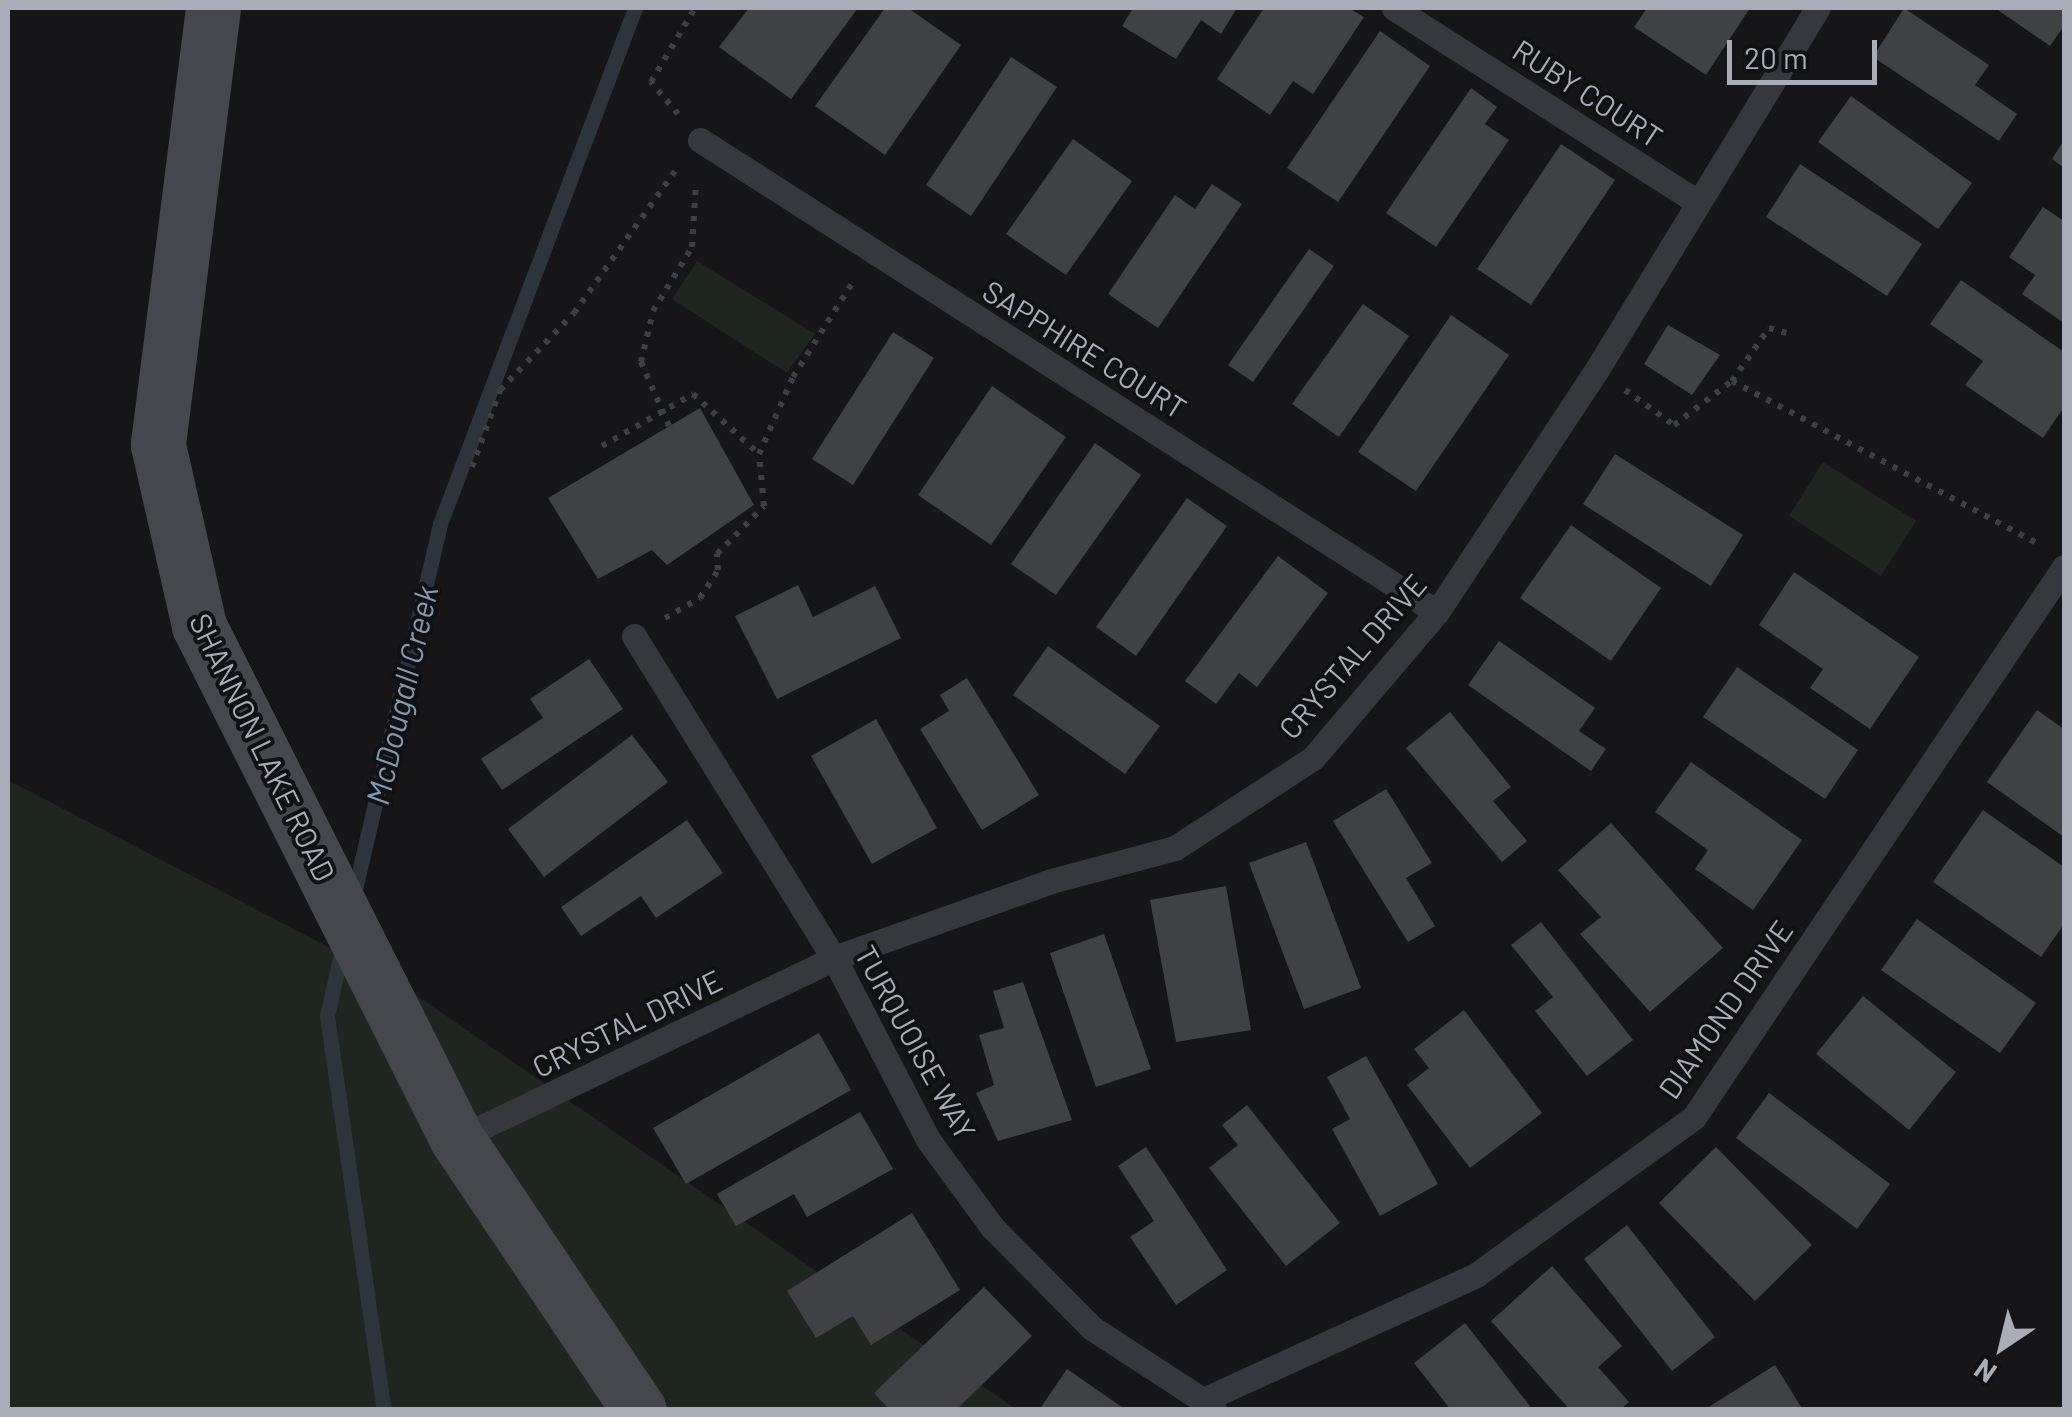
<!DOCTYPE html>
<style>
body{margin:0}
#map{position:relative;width:2072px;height:1417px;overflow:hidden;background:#161618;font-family:Barlow,sans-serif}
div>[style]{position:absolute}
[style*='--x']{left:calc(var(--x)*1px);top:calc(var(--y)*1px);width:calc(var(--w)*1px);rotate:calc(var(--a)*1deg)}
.green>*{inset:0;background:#1e261f}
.stream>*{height:15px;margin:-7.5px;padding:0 7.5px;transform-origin:7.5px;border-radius:7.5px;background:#2c353c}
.building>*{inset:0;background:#404145}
.path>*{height:6px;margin-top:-3px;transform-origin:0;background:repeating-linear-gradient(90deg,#3d3f44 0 5px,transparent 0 13px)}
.service>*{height:25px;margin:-12.5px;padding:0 12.5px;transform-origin:12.5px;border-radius:12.5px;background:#37383d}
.secondary>*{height:55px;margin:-27.5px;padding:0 27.5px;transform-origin:27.5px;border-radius:27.5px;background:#45474d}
span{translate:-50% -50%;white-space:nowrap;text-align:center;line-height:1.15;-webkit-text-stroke:8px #111113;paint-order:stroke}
.street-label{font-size:30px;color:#a8adb8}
.water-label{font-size:32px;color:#7f9bb3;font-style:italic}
.frame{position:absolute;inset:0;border:10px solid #a8adb8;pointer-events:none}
.north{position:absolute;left:1952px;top:1297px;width:100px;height:100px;-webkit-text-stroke:8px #111113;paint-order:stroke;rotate:215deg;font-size:28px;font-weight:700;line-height:40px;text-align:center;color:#a8adb8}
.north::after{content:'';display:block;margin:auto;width:35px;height:45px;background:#a8adb8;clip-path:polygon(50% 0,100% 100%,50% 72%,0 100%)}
.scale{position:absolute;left:1727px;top:40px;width:150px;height:45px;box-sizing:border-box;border:5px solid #a8adb8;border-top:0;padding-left:12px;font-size:30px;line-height:35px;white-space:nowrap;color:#a8adb8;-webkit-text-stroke:8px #111113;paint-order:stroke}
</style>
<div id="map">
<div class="green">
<div style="clip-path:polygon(697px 261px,815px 334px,787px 373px,672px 299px)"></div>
<div style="clip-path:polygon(1823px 462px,1916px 521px,1881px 576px,1789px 516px)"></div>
<div style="clip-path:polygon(8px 780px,403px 986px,1016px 1409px,8px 1409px)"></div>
</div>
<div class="stream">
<div style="--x:353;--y:898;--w:384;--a:-76.9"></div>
<div style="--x:440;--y:524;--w:552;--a:-69.3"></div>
<div style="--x:343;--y:945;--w:73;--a:102.7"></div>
<div style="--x:327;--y:1016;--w:398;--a:81.8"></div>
</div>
<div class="building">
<div style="clip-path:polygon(749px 8px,858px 8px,791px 99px,719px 47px)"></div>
<div style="clip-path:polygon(885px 8px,908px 8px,961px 45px,885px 155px,815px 106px)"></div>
<div style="clip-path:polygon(1133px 8px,1237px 8px,1221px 34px,1201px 20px,1176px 59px,1122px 26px)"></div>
<div style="clip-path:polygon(1264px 8px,1349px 8px,1364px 17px,1313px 94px,1293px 81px,1270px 115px,1217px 79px)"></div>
<div style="clip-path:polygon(1647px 8px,1750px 8px,1706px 75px,1634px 27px)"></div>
<div style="clip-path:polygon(1904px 8px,1989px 65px,1975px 85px,2017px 114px,1999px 141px,1873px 57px)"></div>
<div style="clip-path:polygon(1995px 8px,2064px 8px,2064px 26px,2050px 46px)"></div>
<div style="clip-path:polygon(1380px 31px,1430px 66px,1338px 202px,1287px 168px)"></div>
<div style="clip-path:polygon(1011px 57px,1057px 87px,971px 216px,926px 185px)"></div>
<div style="clip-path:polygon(1471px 88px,1497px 107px,1485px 124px,1509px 140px,1436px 247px,1386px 213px)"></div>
<div style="clip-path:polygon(1851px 96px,1972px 183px,1938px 229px,1818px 142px)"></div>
<div style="clip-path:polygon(1073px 139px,1132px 181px,1066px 275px,1006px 234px)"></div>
<div style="clip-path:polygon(2064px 140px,2064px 168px,2052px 159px)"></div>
<div style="clip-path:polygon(1561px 144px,1615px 180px,1531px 305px,1477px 269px)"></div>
<div style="clip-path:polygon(1800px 164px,1922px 244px,1887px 296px,1766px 217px)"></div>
<div style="clip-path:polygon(1212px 184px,1242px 204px,1158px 328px,1108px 294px,1175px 195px,1195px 209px)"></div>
<div style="clip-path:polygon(2043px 207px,2064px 221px,2064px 323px,2022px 294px,2035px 275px,2009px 257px)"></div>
<div style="clip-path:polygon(1309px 249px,1334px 266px,1253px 382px,1228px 365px)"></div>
<div style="clip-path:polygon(1961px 280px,2064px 352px,2064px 407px,2043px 438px,1965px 385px,1983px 361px,1930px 324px)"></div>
<div style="clip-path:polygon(1363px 304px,1409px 336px,1339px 437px,1292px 404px)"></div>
<div style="clip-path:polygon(1451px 315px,1509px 355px,1416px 491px,1358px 452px)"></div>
<div style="clip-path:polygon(1668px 325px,1720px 355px,1692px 395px,1644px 364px)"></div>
<div style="clip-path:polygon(893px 332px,934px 358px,853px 485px,812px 459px)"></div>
<div style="clip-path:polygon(992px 386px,1066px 437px,991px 545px,918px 495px)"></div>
<div style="clip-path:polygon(700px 408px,754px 505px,667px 565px,652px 550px,598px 579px,548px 498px)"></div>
<div style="clip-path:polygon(1095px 443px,1141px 475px,1056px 595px,1011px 564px)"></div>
<div style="clip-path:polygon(1615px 454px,1743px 535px,1711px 586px,1583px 504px)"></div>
<div style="clip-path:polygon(1187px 498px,1227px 526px,1136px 656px,1096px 627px)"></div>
<div style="clip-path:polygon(1571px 525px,1661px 588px,1611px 661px,1520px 598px)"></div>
<div style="clip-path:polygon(1278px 556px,1328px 593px,1257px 687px,1239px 673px,1216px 704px,1185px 681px)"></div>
<div style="clip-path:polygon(1794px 572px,1919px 657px,1870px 729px,1810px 688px,1823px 669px,1759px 625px)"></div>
<div style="clip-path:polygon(798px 585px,813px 617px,875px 586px,901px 638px,777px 699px,735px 616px)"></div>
<div style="clip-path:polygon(1499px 641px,1595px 708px,1579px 731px,1606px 749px,1591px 771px,1468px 685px)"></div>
<div style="clip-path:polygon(1048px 646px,1160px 726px,1125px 774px,1013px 695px)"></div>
<div style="clip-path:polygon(589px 659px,623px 709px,502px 790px,481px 759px,543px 718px,530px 699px)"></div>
<div style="clip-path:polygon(1737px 667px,1858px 750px,1825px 799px,1703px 717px)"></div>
<div style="clip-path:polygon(967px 678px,1039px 795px,982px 830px,920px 729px,949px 711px,940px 695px)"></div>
<div style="clip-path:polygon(2037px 710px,2064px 729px,2064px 837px,1987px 782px)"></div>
<div style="clip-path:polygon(1450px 712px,1511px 787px,1493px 801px,1527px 841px,1502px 862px,1406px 748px)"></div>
<div style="clip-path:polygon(876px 719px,937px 828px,872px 864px,811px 756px)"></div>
<div style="clip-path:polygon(632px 735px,668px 782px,544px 877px,508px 829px)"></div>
<div style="clip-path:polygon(1691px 762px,1802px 840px,1753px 910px,1695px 869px,1708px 850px,1655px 812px)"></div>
<div style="clip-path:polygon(1386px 789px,1432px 863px,1406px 878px,1435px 926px,1408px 942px,1333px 821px)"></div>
<div style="clip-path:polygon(1983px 810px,2064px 867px,2064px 924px,2041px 957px,1933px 882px)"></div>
<div style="clip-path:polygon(687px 820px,723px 873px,656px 918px,641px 896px,581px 936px,561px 907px)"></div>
<div style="clip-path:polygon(1611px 823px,1723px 948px,1650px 1012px,1580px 934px,1601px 917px,1558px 870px)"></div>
<div style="clip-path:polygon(1306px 842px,1361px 988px,1304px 1009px,1249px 863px)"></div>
<div style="clip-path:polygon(1226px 886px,1251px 1030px,1176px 1042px,1150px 900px)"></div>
<div style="clip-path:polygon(1917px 919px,2036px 1003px,2000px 1053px,1881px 970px)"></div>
<div style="clip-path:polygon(1541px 922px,1633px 1040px,1587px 1076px,1535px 1011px,1553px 997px,1511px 945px)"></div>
<div style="clip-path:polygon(1104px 934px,1151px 1069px,1096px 1087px,1050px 953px)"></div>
<div style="clip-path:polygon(1023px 982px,1072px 1120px,998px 1141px,976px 1093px,994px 1085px,979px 1035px,1004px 1028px,993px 991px)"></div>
<div style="clip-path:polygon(1863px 996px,1956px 1072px,1909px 1130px,1816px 1054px)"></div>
<div style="clip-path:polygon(1464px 1010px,1542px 1113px,1470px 1168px,1407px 1085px,1429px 1068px,1414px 1049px)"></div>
<div style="clip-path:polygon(819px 1033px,851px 1090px,686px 1184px,653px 1128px)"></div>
<div style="clip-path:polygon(1366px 1056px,1438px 1184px,1380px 1216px,1332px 1129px,1350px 1119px,1327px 1077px)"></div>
<div style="clip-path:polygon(1769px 1093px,1890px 1184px,1857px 1229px,1736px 1138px)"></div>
<div style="clip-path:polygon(1247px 1105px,1340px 1223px,1286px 1266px,1209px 1168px,1238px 1145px,1222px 1125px)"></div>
<div style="clip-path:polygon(860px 1112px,893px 1169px,807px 1217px,794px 1194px,736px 1226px,717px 1194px)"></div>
<div style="clip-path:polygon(1146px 1147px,1227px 1270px,1176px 1305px,1130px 1237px,1154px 1221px,1118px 1166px)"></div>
<div style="clip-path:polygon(1716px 1147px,1812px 1245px,1755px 1301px,1659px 1203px)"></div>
<div style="clip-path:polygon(912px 1213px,960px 1290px,871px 1345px,853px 1316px,816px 1338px,787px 1291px)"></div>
<div style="clip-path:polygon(1627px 1225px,1715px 1337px,1672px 1371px,1584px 1259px)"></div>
<div style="clip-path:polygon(1552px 1266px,1622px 1346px,1598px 1367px,1629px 1402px,1620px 1410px,1570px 1410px,1491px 1321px)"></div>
<div style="clip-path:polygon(984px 1287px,1032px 1336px,956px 1410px,890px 1410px,874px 1393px)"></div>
<div style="clip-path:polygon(1465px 1323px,1533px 1410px,1451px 1410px,1414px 1363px)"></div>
<div style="clip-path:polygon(1775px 1365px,1803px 1410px,1704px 1410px)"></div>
<div style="clip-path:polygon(1067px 1369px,1126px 1410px,1039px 1410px)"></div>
</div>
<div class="path">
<div style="--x:678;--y:114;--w:42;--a:-130.2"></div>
<div style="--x:651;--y:82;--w:86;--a:-59.3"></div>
<div style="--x:1732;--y:381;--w:65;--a:-55.1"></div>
<div style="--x:1769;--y:328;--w:18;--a:16"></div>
<div style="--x:1625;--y:390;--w:60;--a:35.5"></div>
<div style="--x:1674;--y:425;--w:73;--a:-37.2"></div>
<div style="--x:1732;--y:381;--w:345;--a:28"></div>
<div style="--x:669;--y:426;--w:70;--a:-113.6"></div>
<div style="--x:641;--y:362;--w:52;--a:-76.8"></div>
<div style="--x:653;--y:311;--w:75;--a:-58.6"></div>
<div style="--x:692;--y:247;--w:64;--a:-86.4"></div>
<div style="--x:602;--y:446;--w:105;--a:-29.7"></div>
<div style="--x:693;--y:394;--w:89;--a:42.3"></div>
<div style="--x:472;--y:467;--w:82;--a:-70"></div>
<div style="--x:500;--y:390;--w:107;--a:-46.1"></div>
<div style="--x:574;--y:313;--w:178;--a:-54.6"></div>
<div style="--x:665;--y:618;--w:40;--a:-29.7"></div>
<div style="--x:700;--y:598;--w:33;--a:-57"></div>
<div style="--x:718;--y:570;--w:16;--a:-94"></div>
<div style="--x:717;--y:554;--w:67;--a:-45.6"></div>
<div style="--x:764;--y:506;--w:52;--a:-95.5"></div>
<div style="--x:759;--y:454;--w:84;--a:-66.2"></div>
<div style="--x:793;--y:377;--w:115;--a:-57.8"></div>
</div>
<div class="service">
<div style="--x:1394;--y:8;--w:358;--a:32.6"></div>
<div style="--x:700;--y:140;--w:875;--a:32.64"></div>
<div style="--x:634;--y:636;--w:379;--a:58.2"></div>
<div style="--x:834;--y:958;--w:206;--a:62.6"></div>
<div style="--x:929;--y:1141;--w:108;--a:53.7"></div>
<div style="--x:993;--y:1228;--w:141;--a:45.3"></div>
<div style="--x:1092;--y:1328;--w:145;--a:33.1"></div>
<div style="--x:457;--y:1139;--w:418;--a:-25.6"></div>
<div style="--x:834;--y:958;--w:230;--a:-19.5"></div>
<div style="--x:1051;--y:881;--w:128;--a:-14.9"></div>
<div style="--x:1175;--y:848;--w:165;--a:-33.1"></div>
<div style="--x:1313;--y:758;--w:192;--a:-49.7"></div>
<div style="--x:1437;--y:612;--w:289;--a:-56.6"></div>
<div style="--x:1596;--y:371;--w:426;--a:-58.6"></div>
<div style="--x:1201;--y:1401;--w:302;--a:-24.6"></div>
<div style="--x:1476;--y:1275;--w:269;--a:-35.9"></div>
<div style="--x:1694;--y:1117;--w:663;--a:-56.07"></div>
</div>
<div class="secondary">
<div style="--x:213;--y:8;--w:440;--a:97.2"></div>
<div style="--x:158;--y:445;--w:186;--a:77.2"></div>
<div style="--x:199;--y:626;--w:574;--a:63.3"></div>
<div style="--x:457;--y:1139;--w:326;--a:56.1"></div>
</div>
<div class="street-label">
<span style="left:1588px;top:93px;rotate:33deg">RUBY COURT</span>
<span style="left:1085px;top:349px;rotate:32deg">SAPPHIRE COURT</span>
<span style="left:1352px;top:656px;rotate:-49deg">CRYSTAL DRIVE</span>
<span style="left:263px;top:747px;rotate:64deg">SHANNON LAKE ROAD</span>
<span style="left:1725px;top:1009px;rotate:-55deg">DIAMOND DRIVE</span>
<span style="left:627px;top:1023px;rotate:-26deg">CRYSTAL DRIVE</span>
<span style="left:916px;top:1042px;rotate:61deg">TURQUOISE WAY</span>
</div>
<div class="water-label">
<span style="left:401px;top:695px;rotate:-77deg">McDougall Creek</span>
</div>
<div class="frame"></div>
<div class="north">N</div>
<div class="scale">20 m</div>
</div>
